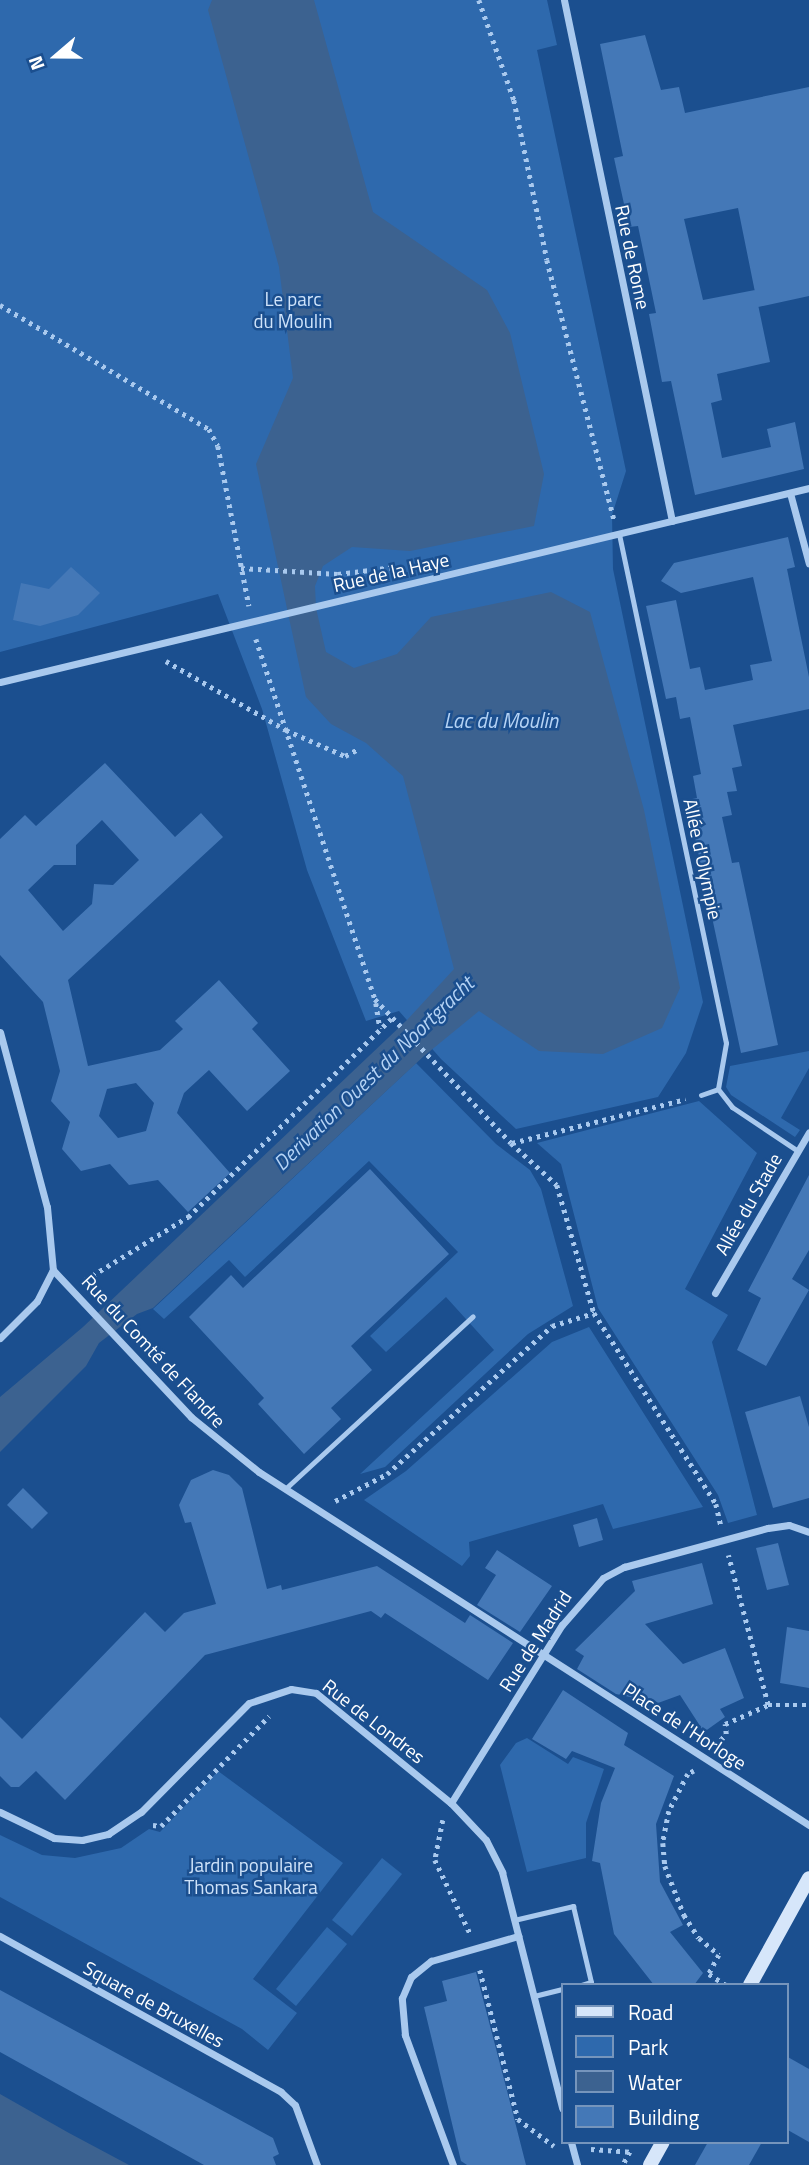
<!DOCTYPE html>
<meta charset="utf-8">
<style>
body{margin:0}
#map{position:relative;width:809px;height:2165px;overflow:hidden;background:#1b4f8f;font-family:"Titillium Web",sans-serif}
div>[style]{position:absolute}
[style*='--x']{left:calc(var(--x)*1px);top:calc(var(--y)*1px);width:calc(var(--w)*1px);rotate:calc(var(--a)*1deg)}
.green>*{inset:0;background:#2e69ad}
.water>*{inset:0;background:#3c6290}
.building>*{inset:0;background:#4478b7}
.path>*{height:4.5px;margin-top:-2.25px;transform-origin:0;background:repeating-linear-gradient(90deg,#a9c9ee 0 3.5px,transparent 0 8.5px)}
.lane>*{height:5px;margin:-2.5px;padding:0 2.5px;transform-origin:2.5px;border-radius:2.5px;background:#a9c9ee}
.street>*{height:7px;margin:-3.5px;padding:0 3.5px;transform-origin:3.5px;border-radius:3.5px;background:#a9c9ee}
.secondary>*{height:14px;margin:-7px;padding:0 7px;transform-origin:7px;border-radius:7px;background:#d6e6fa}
span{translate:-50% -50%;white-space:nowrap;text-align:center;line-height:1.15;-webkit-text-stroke:5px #1b4f8f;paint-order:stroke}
.street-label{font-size:19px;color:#fff}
.park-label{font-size:19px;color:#cfe3fa}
.water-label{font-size:21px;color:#b5d3f5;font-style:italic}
.legend{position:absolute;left:561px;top:1983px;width:228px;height:161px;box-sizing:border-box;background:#1b4f8f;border:2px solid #7695bc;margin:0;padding:9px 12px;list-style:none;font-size:21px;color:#fff}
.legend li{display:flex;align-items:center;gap:14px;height:35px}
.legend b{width:35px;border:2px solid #7695bc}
.north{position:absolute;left:21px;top:21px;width:70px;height:70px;-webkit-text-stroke:5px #1b4f8f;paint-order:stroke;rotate:250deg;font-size:19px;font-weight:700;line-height:28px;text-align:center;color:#fff}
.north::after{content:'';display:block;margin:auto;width:24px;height:32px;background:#fff;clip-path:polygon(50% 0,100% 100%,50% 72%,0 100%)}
</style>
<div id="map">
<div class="green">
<div style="clip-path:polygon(0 0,547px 0,557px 45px,537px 50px,626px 471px,612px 515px,613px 569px,703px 1002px,686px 1053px,658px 1097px,516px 1129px,441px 1059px,399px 1011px,366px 1021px,307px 870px,262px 709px,218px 594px,0 652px)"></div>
<div style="clip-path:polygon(809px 1051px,809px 1068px,781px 1118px,800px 1130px,795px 1137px,731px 1095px,726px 1087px,730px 1066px)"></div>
<div style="clip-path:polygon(416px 1063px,496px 1144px,530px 1170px,541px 1189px,573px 1306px,528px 1334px,385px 1467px,360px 1474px,494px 1350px,446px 1297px,386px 1352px,370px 1336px,458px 1252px,369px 1161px,245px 1277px,229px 1260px,164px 1319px,153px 1309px)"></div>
<div style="clip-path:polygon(699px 1101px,757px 1153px,685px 1289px,728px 1315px,712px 1342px,757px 1515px,728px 1523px,718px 1495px,598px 1308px,561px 1164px,537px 1143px)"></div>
<div style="clip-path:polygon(589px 1327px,703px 1507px,613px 1529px,603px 1504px,469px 1542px,470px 1556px,462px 1566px,364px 1500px,406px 1471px,552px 1342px)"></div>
<div style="clip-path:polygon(527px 1738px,568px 1764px,573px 1757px,604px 1769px,586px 1823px,586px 1858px,527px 1872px,500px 1765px,516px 1743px)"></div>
<div style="clip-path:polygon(218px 1771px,343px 1863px,253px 1979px,297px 2013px,268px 2050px,242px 2029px,0 1897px,0 1835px,42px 1855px,75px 1858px,121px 1848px,149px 1829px,160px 1832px)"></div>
<div style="clip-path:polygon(382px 1858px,402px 1874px,352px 1936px,332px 1920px)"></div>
<div style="clip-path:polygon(327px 1927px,347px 1944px,296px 2006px,276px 1989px)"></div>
</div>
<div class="water">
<div style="clip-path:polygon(212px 0,314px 0,373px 212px,487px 290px,510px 333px,544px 474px,534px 526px,410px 551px,352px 547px,323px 566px,315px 586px,316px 608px,326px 652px,354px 668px,397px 654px,431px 617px,551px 592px,590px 612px,644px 810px,680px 988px,662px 1028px,603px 1054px,539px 1051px,479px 1011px,424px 1056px,153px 1308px,137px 1314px,99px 1343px,86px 1366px,0 1452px,0 1397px,83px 1327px,408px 1019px,454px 969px,403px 776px,366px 743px,331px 724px,306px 697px,256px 464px,293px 378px,279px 267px,208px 10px)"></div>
<div style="clip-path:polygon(0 2094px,69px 2133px,129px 2165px,0 2165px)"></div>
</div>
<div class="building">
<div style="clip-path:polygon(645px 35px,661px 90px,679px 87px,685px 113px,809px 87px,809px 296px,758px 307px,738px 208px,684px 219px,703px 300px,755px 290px,770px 362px,717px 374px,722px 400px,711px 403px,722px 458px,771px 447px,767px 429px,795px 422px,804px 469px,695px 495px,671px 381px,662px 382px,649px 314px,656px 313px,638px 226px,629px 227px,614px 158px,623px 156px,600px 44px)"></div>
<div style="clip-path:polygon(788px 537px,795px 567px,787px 569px,809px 677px,809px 709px,733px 725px,742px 766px,732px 768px,737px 791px,727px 792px,732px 815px,722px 817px,732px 863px,739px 862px,778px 1045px,741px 1053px,687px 800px,697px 798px,693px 776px,701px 774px,690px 717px,680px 719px,676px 697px,666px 699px,646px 606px,676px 600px,690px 669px,700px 667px,705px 690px,753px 680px,750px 665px,772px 661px,753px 577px,681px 593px,661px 581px,674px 563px)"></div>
<div style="clip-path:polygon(71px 567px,100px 593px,78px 615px,40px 626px,13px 620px,21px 583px,49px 589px)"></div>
<div style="clip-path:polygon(evenodd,105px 763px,175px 837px,201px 813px,223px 837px,68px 980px,88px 1066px,160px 1050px,183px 1029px,175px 1021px,219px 980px,258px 1023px,252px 1029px,290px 1071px,247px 1111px,209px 1070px,184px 1093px,177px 1113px,230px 1173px,188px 1212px,158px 1180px,129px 1185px,110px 1164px,81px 1171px,62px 1149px,70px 1122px,51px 1101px,60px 1071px,43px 1002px,0 955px,0 839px,25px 815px,36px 826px,105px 763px,102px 820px,139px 860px,113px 885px,94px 884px,92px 904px,63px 931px,28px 890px,54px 865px,76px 865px,76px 845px,102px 820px,105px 763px,136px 1083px,154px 1103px,146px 1131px,118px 1138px,99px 1116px,107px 1089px,136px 1083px)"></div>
<div style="clip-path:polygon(370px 1169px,449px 1254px,351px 1346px,372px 1370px,331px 1408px,341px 1419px,304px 1454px,258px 1404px,264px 1398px,189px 1317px,231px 1275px,243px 1288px)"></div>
<div style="clip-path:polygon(809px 1175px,809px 1250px,792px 1279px,809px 1290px,766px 1366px,737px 1350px,761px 1298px,748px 1291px)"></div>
<div style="clip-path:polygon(800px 1396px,809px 1427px,809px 1498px,773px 1508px,745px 1412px)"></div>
<div style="clip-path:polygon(213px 1470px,229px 1475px,242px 1488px,267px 1589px,281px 1585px,282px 1590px,377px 1566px,465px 1623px,470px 1615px,513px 1643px,488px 1680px,385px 1613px,381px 1618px,371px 1611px,205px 1655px,65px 1800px,36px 1771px,19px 1787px,11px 1787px,0 1776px,0 1717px,22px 1739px,145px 1612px,165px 1632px,184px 1613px,216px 1604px,191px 1522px,185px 1523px,179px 1505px,191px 1480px)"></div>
<div style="clip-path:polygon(23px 1488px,48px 1513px,32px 1529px,7px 1505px)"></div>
<div style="clip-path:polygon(597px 1518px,603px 1540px,579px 1547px,573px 1525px)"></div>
<div style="clip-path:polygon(778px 1543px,789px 1585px,767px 1590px,756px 1548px)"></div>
<div style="clip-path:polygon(497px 1550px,552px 1586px,520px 1632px,477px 1605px,496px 1575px,485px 1568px)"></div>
<div style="clip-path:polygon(702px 1563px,713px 1604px,645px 1624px,683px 1664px,725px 1648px,744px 1698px,720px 1709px,725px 1717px,704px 1732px,680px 1695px,658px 1703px,616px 1694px,577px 1669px,584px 1656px,575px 1650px,635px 1591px,632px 1581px)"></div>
<div style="clip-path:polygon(787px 1627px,809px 1631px,809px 1688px,780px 1683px)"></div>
<div style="clip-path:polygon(563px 1690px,628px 1733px,624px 1745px,674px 1776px,656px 1824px,660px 1882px,683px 1925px,670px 1932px,703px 1973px,694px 1985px,654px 1985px,614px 1934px,600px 1863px,592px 1861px,601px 1803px,615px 1768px,572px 1751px,566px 1759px,532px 1739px)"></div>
<div style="clip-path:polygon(476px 1972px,512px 2110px,526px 2165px,467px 2165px,461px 2161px,424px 2007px,447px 2001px,442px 1981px)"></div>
<div style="clip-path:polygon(0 1990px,273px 2138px,279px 2154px,273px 2157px,276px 2165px,204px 2165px,0 2052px)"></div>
<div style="clip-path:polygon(786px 2056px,809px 2069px,809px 2142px,786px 2129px)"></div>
<div style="clip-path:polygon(708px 2142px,762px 2142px,749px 2165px,695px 2165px)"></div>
</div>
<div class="path">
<div style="--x:479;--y:0;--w:106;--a:70.7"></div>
<div style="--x:514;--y:100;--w:163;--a:78.3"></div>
<div style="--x:547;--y:260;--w:268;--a:75.5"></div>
<div style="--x:0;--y:305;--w:243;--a:30.7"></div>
<div style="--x:209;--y:429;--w:19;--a:62"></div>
<div style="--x:218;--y:446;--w:163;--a:79"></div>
<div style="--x:241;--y:568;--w:97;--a:3.5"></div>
<div style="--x:338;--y:574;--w:56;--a:-7.1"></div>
<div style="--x:256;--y:639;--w:379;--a:71.7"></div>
<div style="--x:375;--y:999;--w:198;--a:46.6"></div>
<div style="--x:511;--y:1143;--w:62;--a:42.4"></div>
<div style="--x:557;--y:1185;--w:133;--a:73.9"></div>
<div style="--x:594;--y:1313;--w:227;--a:57.4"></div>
<div style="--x:716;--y:1504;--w:23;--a:77"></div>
<div style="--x:166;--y:661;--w:138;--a:29.9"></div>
<div style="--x:286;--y:730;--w:64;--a:23.8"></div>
<div style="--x:345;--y:756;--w:15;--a:-28"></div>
<div style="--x:376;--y:1003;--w:26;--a:81"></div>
<div style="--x:512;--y:1143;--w:179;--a:-14.2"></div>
<div style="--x:85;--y:1280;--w:121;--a:-31.5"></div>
<div style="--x:188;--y:1217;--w:284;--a:-44.3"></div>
<div style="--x:335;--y:1501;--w:59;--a:-27.4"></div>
<div style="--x:387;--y:1474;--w:222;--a:-41.9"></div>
<div style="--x:552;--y:1326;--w:44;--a:-17.2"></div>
<div style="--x:768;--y:1705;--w:41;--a:0"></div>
<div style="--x:715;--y:1746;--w:16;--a:-47"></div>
<div style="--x:726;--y:1734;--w:10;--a:-96"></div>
<div style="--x:725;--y:1724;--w:47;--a:-23.8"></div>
<div style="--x:768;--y:1705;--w:155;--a:-104.9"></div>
<div style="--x:694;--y:1771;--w:7;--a:153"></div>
<div style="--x:688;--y:1774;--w:42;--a:117.2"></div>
<div style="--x:669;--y:1811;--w:33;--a:101"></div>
<div style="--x:663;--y:1843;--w:23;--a:85"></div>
<div style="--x:665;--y:1866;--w:53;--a:68.8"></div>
<div style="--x:684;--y:1915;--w:27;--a:57"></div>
<div style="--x:699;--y:1938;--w:26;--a:40"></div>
<div style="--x:719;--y:1955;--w:21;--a:118"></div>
<div style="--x:709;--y:1974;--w:20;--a:33"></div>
<div style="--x:443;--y:1820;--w:41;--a:101.3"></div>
<div style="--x:435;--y:1860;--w:83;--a:64.4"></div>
<div style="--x:153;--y:1825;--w:8;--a:7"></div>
<div style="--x:161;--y:1826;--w:154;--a:-45.5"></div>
<div style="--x:480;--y:1970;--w:154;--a:75.7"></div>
<div style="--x:518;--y:2119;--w:45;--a:36.9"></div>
<div style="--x:591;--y:2149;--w:39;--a:4"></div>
<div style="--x:630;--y:2152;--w:15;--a:118"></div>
</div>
<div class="lane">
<div style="--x:619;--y:534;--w:520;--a:78.13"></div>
<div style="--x:726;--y:1043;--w:47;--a:99.9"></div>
<div style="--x:718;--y:1089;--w:23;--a:52"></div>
<div style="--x:732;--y:1107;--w:79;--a:33.7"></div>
<div style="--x:701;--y:1095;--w:18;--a:-19"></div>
<div style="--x:285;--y:1489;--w:255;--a:-42.6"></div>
<div style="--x:514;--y:1920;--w:61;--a:-13.3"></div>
<div style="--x:573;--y:1906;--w:78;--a:76.7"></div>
<div style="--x:591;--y:1982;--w:10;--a:163"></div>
<div style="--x:534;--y:1996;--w:29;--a:-14"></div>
</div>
<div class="street">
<div style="--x:564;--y:0;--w:532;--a:78.29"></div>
<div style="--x:790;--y:493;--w:73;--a:75"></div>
<div style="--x:0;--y:682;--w:832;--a:-13.49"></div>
<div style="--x:0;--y:1032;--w:181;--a:75"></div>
<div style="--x:47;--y:1207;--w:63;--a:84.6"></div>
<div style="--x:53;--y:1270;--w:202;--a:46.8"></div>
<div style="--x:191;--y:1417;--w:87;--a:39"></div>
<div style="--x:259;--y:1472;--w:654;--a:32.69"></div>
<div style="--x:715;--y:1293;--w:186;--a:-59.7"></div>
<div style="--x:0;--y:1338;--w:52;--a:-45"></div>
<div style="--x:37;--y:1301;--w:35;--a:-63"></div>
<div style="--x:451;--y:1803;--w:210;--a:-58.1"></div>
<div style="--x:562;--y:1625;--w:62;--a:-48.9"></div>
<div style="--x:603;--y:1578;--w:24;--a:-28"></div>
<div style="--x:624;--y:1567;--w:149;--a:-15.2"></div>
<div style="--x:768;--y:1528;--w:21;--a:-8"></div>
<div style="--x:789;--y:1525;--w:21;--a:19"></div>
<div style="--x:0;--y:1812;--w:60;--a:25.7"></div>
<div style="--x:54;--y:1838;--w:28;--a:4"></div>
<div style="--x:82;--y:1840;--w:27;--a:-13"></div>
<div style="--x:108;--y:1834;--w:40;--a:-34"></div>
<div style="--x:141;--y:1812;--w:153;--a:-45.3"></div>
<div style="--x:249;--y:1703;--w:44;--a:-18.4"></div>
<div style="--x:291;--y:1689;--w:25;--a:9"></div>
<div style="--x:316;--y:1693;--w:174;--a:39.2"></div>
<div style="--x:451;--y:1803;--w:51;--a:46.6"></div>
<div style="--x:486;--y:1840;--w:36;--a:63"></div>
<div style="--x:502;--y:1872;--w:244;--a:75.7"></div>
<div style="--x:0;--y:1936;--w:321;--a:29"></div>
<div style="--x:281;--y:2092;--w:19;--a:43"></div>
<div style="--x:295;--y:2105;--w:64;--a:69.9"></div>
<div style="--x:571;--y:2142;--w:24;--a:75"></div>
<div style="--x:453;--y:2165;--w:139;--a:-110.3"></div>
<div style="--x:405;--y:2035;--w:37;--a:-95"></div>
<div style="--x:402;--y:1998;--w:23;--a:-67"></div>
<div style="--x:411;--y:1977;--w:26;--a:-39"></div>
<div style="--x:431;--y:1961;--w:91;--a:-16"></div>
</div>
<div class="secondary">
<div style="--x:750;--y:1985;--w:122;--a:-61.1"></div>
<div style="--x:650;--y:2165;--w:26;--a:-61"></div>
</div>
<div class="street-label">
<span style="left:633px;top:257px;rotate:78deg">Rue de Rome</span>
<span style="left:391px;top:572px;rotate:-13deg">Rue de la Haye</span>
<span style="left:703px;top:859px;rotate:78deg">Allée d'Olympie</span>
<span style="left:748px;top:1204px;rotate:-60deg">Allée du Stade</span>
<span style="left:154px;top:1351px;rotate:47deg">Rue du Comté de Flandre</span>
<span style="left:535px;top:1641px;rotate:-57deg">Rue de Madrid</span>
<span style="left:374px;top:1721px;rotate:38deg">Rue de Londres</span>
<span style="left:685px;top:1726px;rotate:33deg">Place de l'Horloge</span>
<span style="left:154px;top:2004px;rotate:29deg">Square de Bruxelles</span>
</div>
<div class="park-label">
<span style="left:293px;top:310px">Le parc<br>du Moulin</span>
<span style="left:251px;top:1876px">Jardin populaire<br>Thomas Sankara</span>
</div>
<div class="water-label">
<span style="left:501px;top:720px">Lac du Moulin</span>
<span style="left:373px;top:1073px;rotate:-44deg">Derivation Ouest du Noortgracht</span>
</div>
<ul class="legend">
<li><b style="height:9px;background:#d6e6fa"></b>Road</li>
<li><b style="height:19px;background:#2e69ad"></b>Park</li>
<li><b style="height:19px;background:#3c6290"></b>Water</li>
<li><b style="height:19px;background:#4478b7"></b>Building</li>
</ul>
<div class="north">N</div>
</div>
